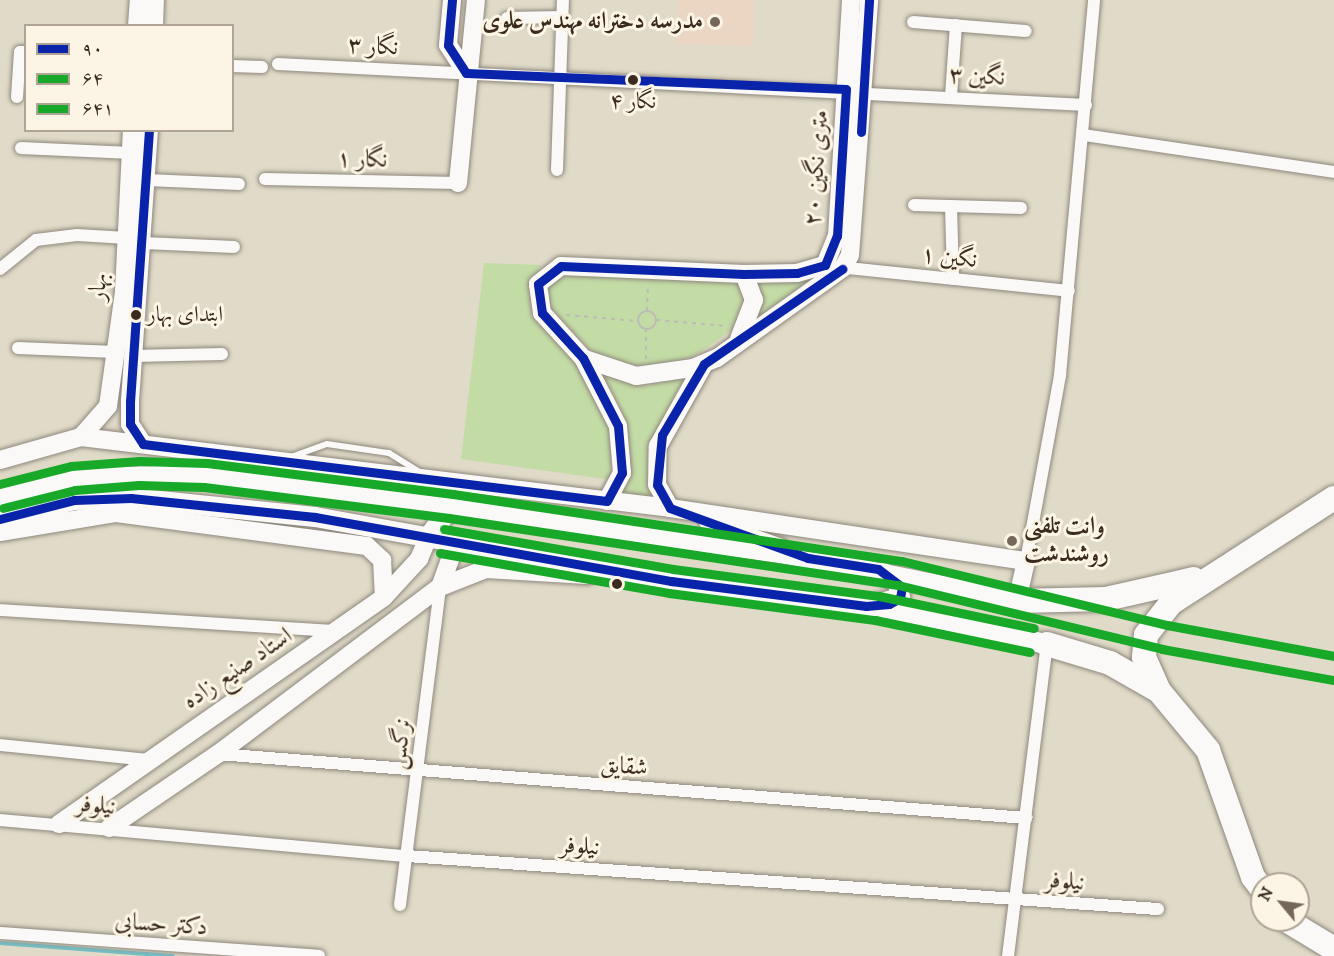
<!DOCTYPE html>
<meta charset="utf-8">
<style>
body{margin:0}
#map{position:relative;width:1334px;height:956px;overflow:hidden;background:#e0dac8;font-family:"IM FELL DW Pica",Amiri,serif}
div>[style]{position:absolute}
[style*='--x']{left:calc(var(--x)*1px);top:calc(var(--y)*1px);width:calc(var(--w)*1px);rotate:calc(var(--a)*1deg)}
.built>*{inset:0;background:#ebd6c4}
.green>*{inset:0;background:#c3dba5}
.stream>*{height:4px;margin:-2px;padding:0 2px;transform-origin:2px;border-radius:2px;background:#75bfc5}
.path>*{height:2px;margin-top:-1px;transform-origin:0;background:repeating-linear-gradient(90deg,#bdbbb6 0 4.5px,transparent 0 9px)}
.path>.ring{margin:-1px;padding:0;box-sizing:content-box;background:none;border:2px solid #bdbbb6;border-radius:50%}
.roads{filter:drop-shadow(0 0 2px #8e887d) drop-shadow(0 0 2px #8e887d)}
.lane>*{height:6px;margin:-3px;padding:0 3px;transform-origin:3px;border-radius:3px;background:#faf9f7}
.street>*{height:12px;margin:-6px;padding:0 6px;transform-origin:6px;border-radius:6px;background:#faf9f7}
.secondary>*{height:18px;margin:-9px;padding:0 9px;transform-origin:9px;border-radius:9px;background:#faf9f7}
.primary>*{height:20px;margin:-10px;padding:0 10px;transform-origin:10px;border-radius:10px;background:#faf9f7}
.highway>*{height:24px;margin:-12px;padding:0 12px;transform-origin:12px;border-radius:12px;background:#faf9f7}
.bus-1>*{height:9px;margin:-4.5px;padding:0 4.5px;transform-origin:4.5px;border-radius:4.5px;background:#0924aa}
.bus-2>*{height:9px;margin:-4.5px;padding:0 4.5px;transform-origin:4.5px;border-radius:4.5px;background:#17a927}
.bus-3>*{height:9px;margin:-4.5px;padding:0 4.5px;transform-origin:4.5px;border-radius:4.5px;background:#17a927}
.dots>*{width:16px;height:16px;translate:-50% -50%;box-sizing:border-box;border:3px solid #fcf5e5;border-radius:50%}
span{translate:-50% -50%;white-space:nowrap;text-align:center;line-height:1.15;-webkit-text-stroke:6px #fcf5e5;paint-order:stroke}
.bus-label{font-size:22px;color:#3b2a1e}
.left{translate:0 -50%;text-align:left}
.poi-label{font-size:24px;color:#3b2a1e;font-weight:700}
.right{translate:-100% -50%;text-align:right}
.street-label{font-size:24px;color:#3b2a1e}
.legend{position:absolute;left:24px;top:24px;width:210px;height:108px;box-sizing:border-box;background:#fcf5e5;border:2px solid #afa495;margin:0;padding:8px 10px;list-style:none;font-size:18px;color:#3b2a1e}
.legend li{display:flex;align-items:center;gap:12px;height:30px}
.legend b{width:30px;border:2px solid #afa495}
.north{position:absolute;left:1250px;top:872px;width:60px;height:60px;box-sizing:border-box;background:#fcf5e5;border:2px solid #afa495;border-radius:50%;rotate:299deg;font-size:16px;font-weight:700;line-height:24px;text-align:center;color:#3b2a1e}
.north::after{content:'';display:block;margin:auto;width:21px;height:27px;background:#75685a;clip-path:polygon(50% 0,100% 100%,50% 72%,0 100%)}
</style>
<div id="map">
<div class="built">
<div style="clip-path:polygon(678px 0,754px 0,753px 46px,675px 44px)"></div>
</div>
<div class="green">
<div style="clip-path:polygon(484px 263px,541px 265px,529px 292px,532px 317px,575px 362px,610px 431px,612px 480px,461px 459px)"></div>
<div style="clip-path:polygon(556px 274px,734px 280px,745px 294px,744px 308px,730px 331px,693px 357px,658px 366px,624px 365px,590px 350px,549px 306px,546px 291px)"></div>
<div style="clip-path:polygon(756px 279px,816px 280px,753px 322px,760px 297px)"></div>
<div style="clip-path:polygon(602px 374px,646px 386px,689px 376px,652px 442px,648px 474px,657px 502px,619px 498px,631px 456px,622px 410px)"></div>
</div>
<div class="stream">
<div style="--x:0;--y:943;--w:173;--a:4.3"></div>
</div>
<div class="path">
<div class="ring" style="left:638px;top:311px;width:16px;height:16px"></div>
<div style="--x:647;--y:311;--w:27;--a:-88"></div>
<div style="--x:566;--y:315;--w:72;--a:4.8"></div>
<div style="--x:656;--y:320;--w:72;--a:4.8"></div>
<div style="--x:646;--y:359;--w:29;--a:-90"></div>
</div>
<div class="roads">
<div class="lane">
<div style="--x:291;--y:457;--w:38;--a:-20"></div>
<div style="--x:327;--y:444;--w:63;--a:8.3"></div>
<div style="--x:389;--y:453;--w:36;--a:32"></div>
<div style="--x:258;--y:478;--w:22;--a:-36"></div>
</div>
<div class="street">
<div style="--x:507;--y:18;--w:55;--a:-1"></div>
<div style="--x:913;--y:22;--w:113;--a:4.6"></div>
<div style="--x:278;--y:64;--w:809;--a:2.9"></div>
<div style="--x:232;--y:66;--w:30;--a:2"></div>
<div style="--x:951;--y:96;--w:71;--a:-86"></div>
<div style="--x:17;--y:97;--w:45;--a:-86.2"></div>
<div style="--x:20;--y:52;--w:6;--a:0"></div>
<div style="--x:1084;--y:135;--w:253;--a:8.4"></div>
<div style="--x:21;--y:148;--w:110;--a:2.6"></div>
<div style="--x:557;--y:170;--w:170;--a:-88"></div>
<div style="--x:265;--y:179;--w:193;--a:1.2"></div>
<div style="--x:147;--y:180;--w:92;--a:2.5"></div>
<div style="--x:914;--y:205;--w:107;--a:1.6"></div>
<div style="--x:951;--y:206;--w:73;--a:88.4"></div>
<div style="--x:144;--y:243;--w:90;--a:2.5"></div>
<div style="--x:838;--y:267;--w:232;--a:5.9"></div>
<div style="--x:0;--y:269;--w:46;--a:-38.9"></div>
<div style="--x:36;--y:240;--w:41;--a:-7"></div>
<div style="--x:77;--y:235;--w:50;--a:3.4"></div>
<div style="--x:18;--y:348;--w:97;--a:2.4"></div>
<div style="--x:133;--y:356;--w:89;--a:-1.3"></div>
<div style="--x:1026;--y:561;--w:189;--a:-79.6"></div>
<div style="--x:1060;--y:375;--w:377;--a:-84.8"></div>
<div style="--x:0;--y:610;--w:336;--a:3.6"></div>
<div style="--x:0;--y:745;--w:148;--a:5.8"></div>
<div style="--x:218;--y:754;--w:811;--a:4.53"></div>
<div style="--x:0;--y:820;--w:409;--a:5.1"></div>
<div style="--x:407;--y:856;--w:753;--a:4.04"></div>
<div style="--x:400;--y:905;--w:321;--a:-82.8"></div>
<div style="--x:0;--y:933;--w:320;--a:4.1"></div>
<div style="--x:1008;--y:956;--w:314;--a:-82.9"></div>
</div>
<div class="secondary">
<div style="--x:452;--y:0;--w:45;--a:95.1"></div>
<div style="--x:448;--y:45;--w:33;--a:57"></div>
<div style="--x:137;--y:26;--w:26;--a:-86"></div>
<div style="--x:154;--y:26;--w:26;--a:-88"></div>
<div style="--x:458;--y:183;--w:184;--a:-84.4"></div>
<div style="--x:739;--y:339;--w:42;--a:-69"></div>
<div style="--x:754;--y:300;--w:28;--a:-111"></div>
<div style="--x:585;--y:359;--w:54;--a:18.4"></div>
<div style="--x:636;--y:376;--w:58;--a:-8"></div>
<div style="--x:693;--y:368;--w:26;--a:-23"></div>
<div style="--x:717;--y:358;--w:155;--a:-35.5"></div>
<div style="--x:843;--y:268;--w:15;--a:-62"></div>
<div style="--x:850;--y:255;--w:256;--a:-85.7"></div>
<div style="--x:81;--y:437;--w:41;--a:-48.9"></div>
<div style="--x:108;--y:406;--w:115;--a:-82"></div>
<div style="--x:124;--y:292;--w:162;--a:-87.2"></div>
<div style="--x:143;--y:444;--w:24;--a:-123"></div>
<div style="--x:130;--y:424;--w:23;--a:-90"></div>
<div style="--x:130;--y:401;--w:272;--a:-86"></div>
<div style="--x:0;--y:460;--w:84;--a:-15.9"></div>
<div style="--x:81;--y:437;--w:593;--a:6.87"></div>
<div style="--x:670;--y:508;--w:360;--a:8.5"></div>
<div style="--x:1026;--y:561;--w:41;--a:102.7"></div>
<div style="--x:607;--y:501;--w:32;--a:-62"></div>
<div style="--x:622;--y:473;--w:47;--a:-94.9"></div>
<div style="--x:618;--y:426;--w:76;--a:-117.2"></div>
<div style="--x:583;--y:358;--w:61;--a:-132.3"></div>
<div style="--x:542;--y:313;--w:29;--a:-98"></div>
<div style="--x:538;--y:284;--w:29;--a:-38"></div>
<div style="--x:561;--y:266;--w:183;--a:2.5"></div>
<div style="--x:744;--y:274;--w:53;--a:-1.1"></div>
<div style="--x:797;--y:273;--w:29;--a:-16"></div>
<div style="--x:825;--y:265;--w:31;--a:-68"></div>
<div style="--x:837;--y:236;--w:236;--a:-86.6"></div>
<div style="--x:670;--y:508;--w:26;--a:-119"></div>
<div style="--x:657;--y:485;--w:39;--a:-89"></div>
<div style="--x:658;--y:446;--w:94;--a:-60.7"></div>
<div style="--x:708;--y:522;--w:77;--a:19.6"></div>
<div style="--x:0;--y:532;--w:118;--a:-9.3"></div>
<div style="--x:116;--y:513;--w:253;--a:7.5"></div>
<div style="--x:367;--y:546;--w:21;--a:43"></div>
<div style="--x:382;--y:560;--w:37;--a:87"></div>
<div style="--x:440;--y:587;--w:49;--a:-21.4"></div>
<div style="--x:486;--y:569;--w:101;--a:3.4"></div>
<div style="--x:587;--y:575;--w:16;--a:-22"></div>
<div style="--x:59;--y:824;--w:396;--a:-34.9"></div>
<div style="--x:384;--y:597;--w:52;--a:-47.4"></div>
<div style="--x:419;--y:559;--w:23;--a:-67"></div>
<div style="--x:109;--y:828;--w:132;--a:-34.2"></div>
<div style="--x:218;--y:754;--w:278;--a:-37"></div>
<div style="--x:440;--y:587;--w:47;--a:-70"></div>
</div>
<div class="primary">
<div style="--x:0;--y:496;--w:75;--a:-13.9"></div>
<div style="--x:73;--y:478;--w:132;--a:-1.3"></div>
<div style="--x:205;--y:475;--w:586;--a:7.74"></div>
<div style="--x:786;--y:554;--w:236;--a:11.5"></div>
<div style="--x:0;--y:519;--w:76;--a:-14.4"></div>
<div style="--x:74;--y:500;--w:57;--a:-2"></div>
<div style="--x:131;--y:498;--w:185;--a:5.9"></div>
<div style="--x:315;--y:517;--w:362;--a:10.2"></div>
<div style="--x:671;--y:581;--w:208;--a:7.5"></div>
<div style="--x:877;--y:608;--w:174;--a:12"></div>
<div style="--x:428;--y:538;--w:39;--a:-54"></div>
<div style="--x:874;--y:605;--w:27;--a:-15"></div>
<div style="--x:900;--y:598;--w:17;--a:-97"></div>
<div style="--x:898;--y:581;--w:18;--a:-151"></div>
</div>
<div class="highway">
<div style="--x:1017;--y:601;--w:89;--a:-1.3"></div>
<div style="--x:1106;--y:599;--w:90;--a:-12.8"></div>
<div style="--x:1047;--y:644;--w:66;--a:16.8"></div>
<div style="--x:1110;--y:663;--w:56;--a:29.7"></div>
<div style="--x:1159;--y:691;--w:77;--a:50.3"></div>
<div style="--x:1208;--y:750;--w:135;--a:70.5"></div>
<div style="--x:1253;--y:877;--w:15;--a:53"></div>
<div style="--x:1159;--y:691;--w:37;--a:-114"></div>
<div style="--x:1144;--y:657;--w:22;--a:-85"></div>
<div style="--x:1146;--y:635;--w:41;--a:-52"></div>
<div style="--x:1171;--y:603;--w:194;--a:-32.8"></div>
<div style="--x:1286;--y:920;--w:56;--a:31.1"></div>
</div>
</div>
<div class="bus-1">
<div style="--x:149;--y:130;--w:272;--a:94"></div>
<div style="--x:130;--y:401;--w:23;--a:90"></div>
<div style="--x:130;--y:424;--w:24;--a:57"></div>
<div style="--x:143;--y:444;--w:467;--a:7"></div>
<div style="--x:607;--y:501;--w:32;--a:-62"></div>
<div style="--x:622;--y:473;--w:47;--a:-94.9"></div>
<div style="--x:618;--y:426;--w:76;--a:-117.2"></div>
<div style="--x:583;--y:358;--w:61;--a:-132.3"></div>
<div style="--x:542;--y:313;--w:29;--a:-98"></div>
<div style="--x:538;--y:284;--w:29;--a:-38"></div>
<div style="--x:561;--y:266;--w:183;--a:2.5"></div>
<div style="--x:744;--y:274;--w:53;--a:-1.1"></div>
<div style="--x:797;--y:273;--w:29;--a:-16"></div>
<div style="--x:825;--y:265;--w:31;--a:-68"></div>
<div style="--x:837;--y:236;--w:147;--a:-86.5"></div>
<div style="--x:846;--y:89;--w:380;--a:-177.6"></div>
<div style="--x:466;--y:73;--w:33;--a:-123"></div>
<div style="--x:448;--y:45;--w:45;--a:-84.9"></div>
<div style="--x:861;--y:132;--w:132;--a:-86.5"></div>
<div style="--x:0;--y:519;--w:76;--a:-14.4"></div>
<div style="--x:74;--y:500;--w:57;--a:-2"></div>
<div style="--x:131;--y:498;--w:185;--a:5.9"></div>
<div style="--x:315;--y:517;--w:362;--a:10.2"></div>
<div style="--x:671;--y:581;--w:197;--a:7.3"></div>
<div style="--x:866;--y:606;--w:23;--a:-5"></div>
<div style="--x:889;--y:604;--w:13;--a:-29"></div>
<div style="--x:900;--y:598;--w:11;--a:-80"></div>
<div style="--x:902;--y:587;--w:30;--a:-143"></div>
<div style="--x:878;--y:569;--w:71;--a:-171.1"></div>
<div style="--x:808;--y:558;--w:147;--a:-160.1"></div>
<div style="--x:670;--y:508;--w:26;--a:-119"></div>
<div style="--x:657;--y:485;--w:50;--a:-84.3"></div>
<div style="--x:662;--y:435;--w:82;--a:-59.4"></div>
<div style="--x:704;--y:364;--w:168;--a:-34.5"></div>
</div>
<div class="bus-2">
<div style="--x:3;--y:508;--w:74;--a:-14"></div>
<div style="--x:75;--y:490;--w:64;--a:-4.5"></div>
<div style="--x:139;--y:485;--w:65;--a:1.8"></div>
<div style="--x:204;--y:487;--w:247;--a:7.2"></div>
<div style="--x:449;--y:518;--w:454;--a:8.5"></div>
<div style="--x:898;--y:585;--w:272;--a:13.6"></div>
<div style="--x:1162;--y:649;--w:173;--a:10.3"></div>
<div style="--x:440;--y:553;--w:232;--a:9.9"></div>
<div style="--x:669;--y:593;--w:208;--a:7.5"></div>
<div style="--x:875;--y:620;--w:158;--a:11.7"></div>
</div>
<div class="bus-3">
<div style="--x:0;--y:484;--w:73;--a:-14.2"></div>
<div style="--x:71;--y:466;--w:68;--a:-4.2"></div>
<div style="--x:139;--y:461;--w:68;--a:1.7"></div>
<div style="--x:207;--y:463;--w:248;--a:7.2"></div>
<div style="--x:453;--y:494;--w:454;--a:8.5"></div>
<div style="--x:902;--y:561;--w:273;--a:13.6"></div>
<div style="--x:1167;--y:625;--w:170;--a:10.5"></div>
<div style="--x:444;--y:529;--w:232;--a:9.9"></div>
<div style="--x:673;--y:569;--w:208;--a:7.5"></div>
<div style="--x:879;--y:596;--w:158;--a:11.7"></div>
</div>
<div class="dots">
<div style="left:715px;top:22px;background:#75685a"></div>
<div style="left:633px;top:80px;background:#3b2a1e"></div>
<div style="left:136px;top:315px;background:#3b2a1e"></div>
<div style="left:1012px;top:541px;background:#75685a"></div>
<div style="left:617px;top:584px;background:#3b2a1e"></div>
</div>
<div class="bus-label">
<span style="left:633px;top:102px">نگار ۴</span>
<span class="left" style="left:147px;top:315px">ابتدای بهار</span>
</div>
<div class="poi-label">
<span class="right" style="left:703px;top:22px">مدرسه دخترانه مهندس علوی</span>
<span class="left" style="left:1024px;top:541px">وانت تلفنی<br>روشندشت</span>
</div>
<div class="street-label">
<span style="left:373px;top:47px;rotate:3deg">نگار ۳</span>
<span style="left:977px;top:77px;rotate:3deg">نگین ۳</span>
<span style="left:362px;top:160px;rotate:1deg">نگار ۱</span>
<span style="left:817px;top:168px;rotate:-86deg">۲۰ متری نگین</span>
<span style="left:949px;top:258px;rotate:6deg">نگین ۱</span>
<span style="left:99px;top:287px;rotate:-85deg">بهار</span>
<span style="left:238px;top:669px;rotate:-34deg">استاد صنیع زاده</span>
<span style="left:401px;top:744px;rotate:-83deg">نرگس</span>
<span style="left:624px;top:767px;rotate:4deg">شقایق</span>
<span style="left:96px;top:806px;rotate:5deg">نیلوفر</span>
<span style="left:580px;top:847px;rotate:4deg">نیلوفر</span>
<span style="left:1065px;top:882px;rotate:4deg">نیلوفر</span>
<span style="left:161px;top:925px;rotate:4deg">دکتر حسابی</span>
</div>
<ul class="legend">
<li><b style="height:8px;background:#0924aa"></b>۹۰</li>
<li><b style="height:8px;background:#17a927"></b>۶۴</li>
<li><b style="height:8px;background:#17a927"></b>۶۴۱</li>
</ul>
<div class="north">N</div>
</div>
